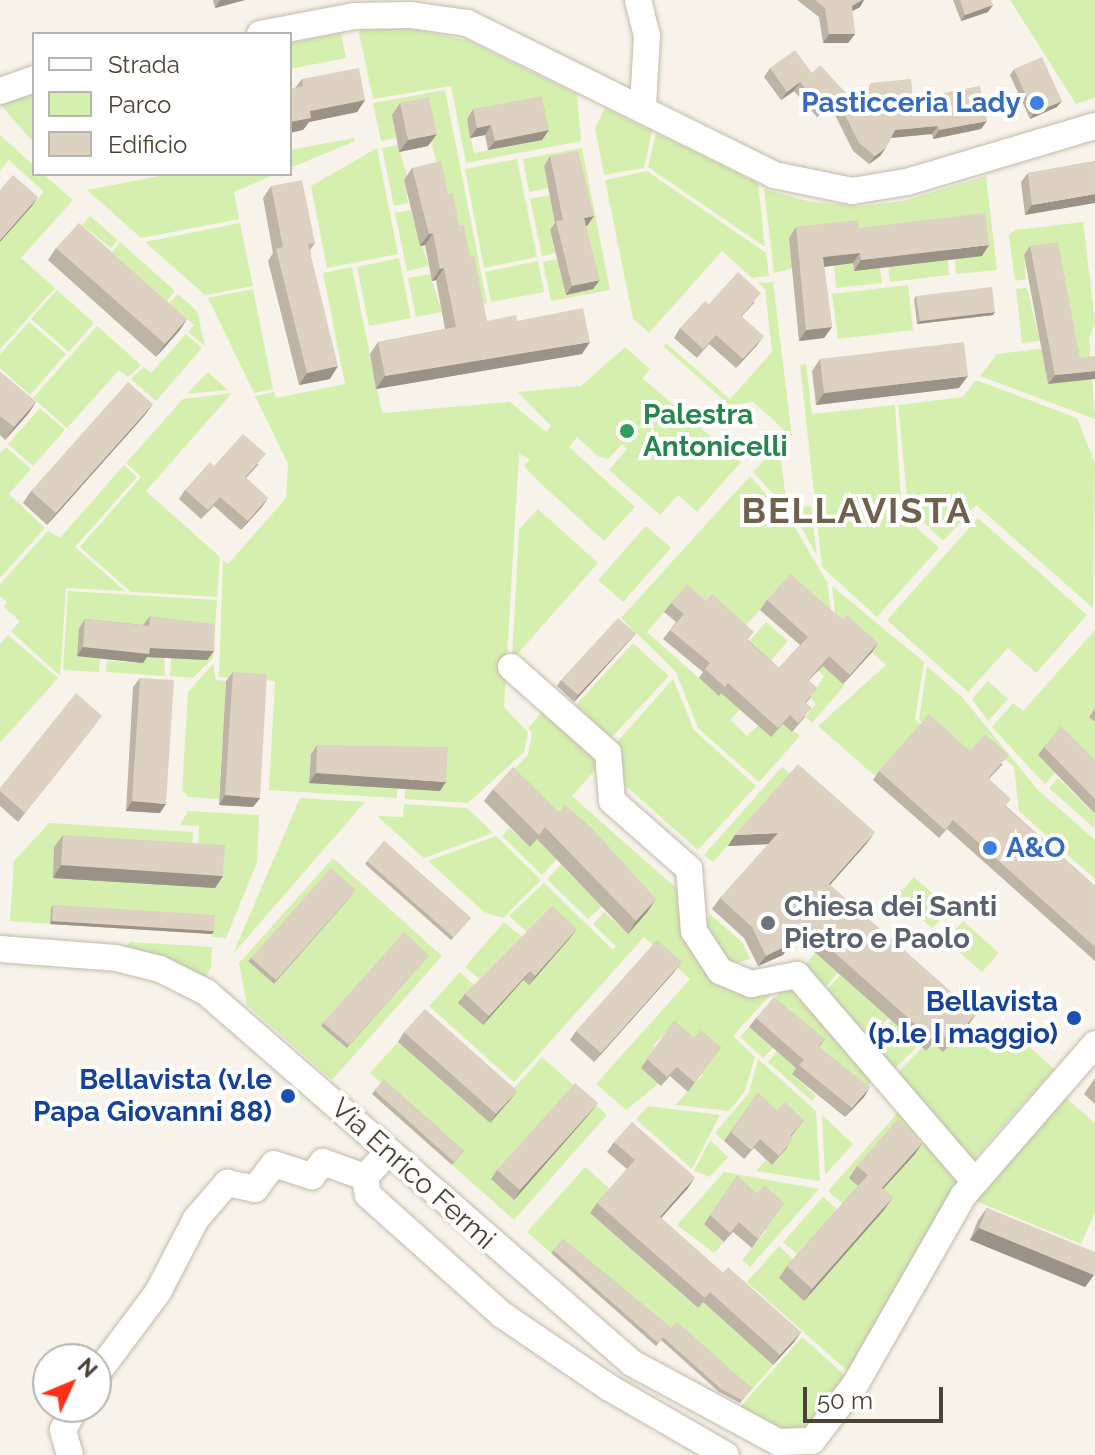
<!DOCTYPE html>
<style>
body{margin:0}
#map{position:relative;width:1095px;height:1455px;overflow:hidden;background:#f7f3ea;font-family:Raleway,sans-serif}
div>[style]{position:absolute}
[style*='--x']{left:calc(var(--x)*1px);top:calc(var(--y)*1px);width:calc(var(--w)*1px);rotate:calc(var(--a)*1deg)}
.green>*{inset:0;background:#d5efaf}
.roads{filter:drop-shadow(0 0 2px #c4baac) drop-shadow(0 0 2px #c4baac)}
.minor>*{height:26px;margin:-13px;padding:0 13px;transform-origin:13px;border-radius:13px;background:#fff}
.wall>*{inset:0;background:#beb4a6}
.shaded-wall>*{inset:0;background:#9b9287}
.building>*{inset:0;background:#ddd1c1}
.dots>*{width:22px;height:22px;translate:-50% -50%;box-sizing:border-box;border:4px solid #fff;border-radius:50%}
span{translate:-50% -50%;white-space:nowrap;text-align:center;line-height:1.15;-webkit-text-stroke:8px #fff;paint-order:stroke}
.shop-label{font-size:28px;color:#366cbe;font-weight:700}
.right{translate:-100% -50%;text-align:right}
.left{translate:0 -50%;text-align:left}
.leisure-label{font-size:28px;color:#27864d;font-weight:700}
.worship-label{font-size:28px;color:#5b616d;font-weight:700}
.transit-label{font-size:28px;color:#164399;font-weight:700}
.street-label{font-size:28px;color:#4c4337}
.district-label{font-size:36px;color:#70614d;font-weight:700;letter-spacing:2px}
.legend{position:absolute;left:32px;top:32px;width:260px;height:144px;box-sizing:border-box;background:#fff;border:2px solid #b7b4af;margin:0;padding:10px 14px;list-style:none;font-size:24px;color:#4c4337}
.legend li{display:flex;align-items:center;gap:16px;height:40px}
.legend b{width:40px;border:2px solid #b7b4af}
.north{position:absolute;left:32px;top:1343px;width:80px;height:80px;box-sizing:border-box;background:#fff;border:2px solid #b7b4af;border-radius:50%;rotate:46deg;font-size:22px;font-weight:700;line-height:32px;text-align:center;color:#4c4337}
.north::after{content:'';display:block;margin:auto;width:28px;height:36px;background:#ff3219;clip-path:polygon(50% 0,100% 100%,50% 72%,0 100%)}
.scale{position:absolute;left:803px;top:1387px;width:140px;height:36px;box-sizing:border-box;border:4px solid #4c4337;border-top:0;padding-left:10px;font-size:24px;line-height:28px;white-space:nowrap;color:#4c4337;-webkit-text-stroke:6px #fff;paint-order:stroke}
</style>
<div id="map">
<div class="green">
<div style="clip-path:polygon(1010px 0,1095px 0,1095px 98px,1076px 104px)"></div>
<div style="clip-path:polygon(evenodd,363px 28px,406px 28px,466px 40px,577px 94px,581px 141px,466px 163px,451px 86px,373px 99px,359px 33px,363px 28px,467px 119px,542px 140px,474px 153px,467px 119px)"></div>
<div style="clip-path:polygon(341px 33px,346px 58px,290px 69px,290px 43px)"></div>
<div style="clip-path:polygon(445px 90px,487px 303px,473px 306px,431px 141px,392px 115px,396px 138px,381px 141px,373px 103px)"></div>
<div style="clip-path:polygon(34px 93px,34px 143px,0 104px)"></div>
<div style="clip-path:polygon(605px 108px,652px 131px,644px 168px,604px 175px,595px 128px)"></div>
<div style="clip-path:polygon(656px 133px,758px 183px,765px 247px,648px 167px)"></div>
<div style="clip-path:polygon(0 135px,34px 166px,34px 174px,43px 174px,73px 200px,21px 258px,55px 288px,0 349px,0 242px,44px 192px,9px 160px,0 170px)"></div>
<div style="clip-path:polygon(354px 138px,355px 141px,290px 168px,290px 150px)"></div>
<div style="clip-path:polygon(398px 145px,408px 179px,404px 180px,408px 203px,394px 206px,382px 148px)"></div>
<div style="clip-path:polygon(377px 148px,398px 254px,327px 268px,311px 186px)"></div>
<div style="clip-path:polygon(582px 148px,610px 290px,551px 301px,543px 262px,556px 259px,560px 267px,578px 227px,587px 225px,544px 166px,548px 188px,529px 192px,523px 159px)"></div>
<div style="clip-path:polygon(517px 159px,537px 257px,484px 268px,465px 169px)"></div>
<div style="clip-path:polygon(647px 171px,766px 253px,769px 276px,752px 278px,722px 251px,649px 333px,633px 319px,605px 180px)"></div>
<div style="clip-path:polygon(170px 174px,276px 174px,234px 192px,239px 219px,141px 238px,87px 190px)"></div>
<div style="clip-path:polygon(986px 176px,997px 270px,956px 274px,955px 259px,978px 224px,774px 273px,764px 189px,811px 202px,860px 206px,903px 201px)"></div>
<div style="clip-path:polygon(549px 195px,559px 229px,550px 231px,555px 253px,542px 256px,530px 199px)"></div>
<div style="clip-path:polygon(410px 210px,429px 266px,407px 271px,395px 213px)"></div>
<div style="clip-path:polygon(90px 216px,118px 240px,111px 248px,82px 225px)"></div>
<div style="clip-path:polygon(1083px 222px,1095px 322px,1089px 338px,1095px 419px,980px 376px,997px 354px,1041px 349px,1045px 356px,1024px 255px,1026px 279px,1015px 281px,1009px 235px,1015px 230px)"></div>
<div style="clip-path:polygon(240px 223px,253px 286px,205px 295px,145px 242px)"></div>
<div style="clip-path:polygon(120px 242px,175px 291px,167px 301px,112px 252px)"></div>
<div style="clip-path:polygon(399px 258px,411px 318px,369px 326px,357px 267px)"></div>
<div style="clip-path:polygon(948px 260px,949px 275px,890px 282px,888px 267px)"></div>
<div style="clip-path:polygon(538px 261px,544px 292px,491px 302px,485px 272px)"></div>
<div style="clip-path:polygon(853px 263px,854px 270px,880px 268px,882px 283px,836px 288px,834px 265px)"></div>
<div style="clip-path:polygon(352px 267px,382px 413px,510px 402px,546px 432px,551px 426px,518px 392px,581px 386px,625px 347px,650px 369px,642px 378px,741px 462px,697px 512px,678px 495px,660px 515px,609px 470px,627px 449px,622px 444px,608px 459px,599px 457px,577px 437px,569px 447px,635px 507px,604px 541px,538px 481px,524px 466px,530px 459px,519px 454px,504px 707px,528px 732px,524px 752px,468px 803px,405px 799px,405px 789px,440px 791px,442px 757px,375px 752px,311px 755px,309px 782px,373px 783px,397px 788px,397px 798px,269px 790px,275px 681px,219px 677px,223px 560px,228px 564px,286px 498px,288px 464px,255px 396px,274px 392px,276px 398px,345px 384px,323px 273px)"></div>
<div style="clip-path:polygon(430px 274px,442px 312px,416px 317px,408px 278px)"></div>
<div style="clip-path:polygon(773px 282px,792px 437px,753px 402px,729px 405px,663px 346px,666px 343px,730px 399px,772px 352px,765px 289px,758px 283px)"></div>
<div style="clip-path:polygon(908px 285px,913px 330px,838px 339px,832px 294px)"></div>
<div style="clip-path:polygon(1027px 288px,1040px 341px,1022px 343px,1016px 289px)"></div>
<div style="clip-path:polygon(253px 289px,273px 389px,254px 393px,208px 298px)"></div>
<div style="clip-path:polygon(57px 290px,94px 323px,69px 352px,31px 319px)"></div>
<div style="clip-path:polygon(178px 294px,197px 311px,205px 346px,188px 332px,194px 325px,169px 303px)"></div>
<div style="clip-path:polygon(29px 322px,66px 354px,30px 395px,0 368px,0 354px)"></div>
<div style="clip-path:polygon(97px 326px,141px 365px,128px 377px,119px 370px,67px 428px,33px 398px)"></div>
<div style="clip-path:polygon(186px 334px,202px 348px,156px 401px,131px 379px,144px 367px,151px 373px)"></div>
<div style="clip-path:polygon(806px 364px,812px 414px,895px 405px,902px 514px,939px 548px,877px 617px,822px 567px,800px 365px)"></div>
<div style="clip-path:polygon(208px 372px,228px 390px,187px 394px)"></div>
<div style="clip-path:polygon(976px 380px,1077px 418px,1095px 463px,1093px 608px,976px 505px,943px 541px,908px 507px,898px 405px,963px 397px)"></div>
<div style="clip-path:polygon(232px 393px,146px 491px,220px 557px,217px 597px,131px 592px,80px 547px,141px 477px,126px 463px,183px 399px)"></div>
<div style="clip-path:polygon(40px 408px,65px 430px,33px 466px,8px 444px)"></div>
<div style="clip-path:polygon(779px 444px,787px 509px,753px 472px)"></div>
<div style="clip-path:polygon(6px 447px,31px 469px,9px 494px,45px 528px,0 578px,0 453px)"></div>
<div style="clip-path:polygon(124px 465px,137px 477px,75px 547px,125px 591px,66px 588px,60px 676px,11px 631px,20px 621px,4px 607px,7px 602px,0 596px,0 584px,48px 531px,60px 538px)"></div>
<div style="clip-path:polygon(750px 476px,793px 524px,827px 582px,834px 632px,784px 583px,739px 633px,680px 594px,647px 632px,718px 695px,734px 678px,757px 690px,730px 720px,747px 736px,758px 725px,783px 724px,800px 736px,759px 782px,698px 728px,676px 672px,621px 618px)"></div>
<div style="clip-path:polygon(811px 506px,815px 540px,817px 556px,791px 508px)"></div>
<div style="clip-path:polygon(538px 509px,598px 563px,512px 660px,519px 529px)"></div>
<div style="clip-path:polygon(978px 518px,1087px 615px,1036px 673px,1008px 648px,968px 692px,887px 620px)"></div>
<div style="clip-path:polygon(646px 526px,671px 548px,623px 602px,598px 580px)"></div>
<div style="clip-path:polygon(832px 586px,924px 662px,915px 719px,921px 725px,875px 776px,818px 726px,886px 665px,836px 620px)"></div>
<div style="clip-path:polygon(68px 591px,217px 600px,213px 658px,193px 678px,170px 676px,171px 658px,208px 633px,100px 657px,99px 672px,63px 670px)"></div>
<div style="clip-path:polygon(766px 622px,788px 641px,769px 663px,747px 644px)"></div>
<div style="clip-path:polygon(1095px 630px,1095px 710px,1089px 717px,1095px 722px,1095px 774px,1056px 772px,1045px 784px,992px 727px,1013px 703px,1023px 711px)"></div>
<div style="clip-path:polygon(8px 635px,58px 678px,0 743px,0 644px)"></div>
<div style="clip-path:polygon(633px 643px,669px 676px,611px 738px,576px 705px)"></div>
<div style="clip-path:polygon(144px 653px,164px 654px,165px 676px,106px 672px,107px 661px,142px 663px)"></div>
<div style="clip-path:polygon(213px 664px,216px 680px,226px 681px,219px 799px,188px 797px,182px 790px,188px 692px)"></div>
<div style="clip-path:polygon(822px 665px,845px 685px,812px 723px,805px 717px,816px 704px,810px 698px,824px 676px,818px 670px)"></div>
<div style="clip-path:polygon(927px 666px,963px 698px,1037px 789px,1095px 840px,1095px 879px,1019px 811px,1014px 767px,982px 739px,964px 759px,919px 720px)"></div>
<div style="clip-path:polygon(673px 679px,694px 730px,756px 786px,698px 850px,620px 781px,617px 742px)"></div>
<div style="clip-path:polygon(988px 681px,1008px 699px,988px 721px,972px 699px)"></div>
<div style="clip-path:polygon(546px 708px,604px 760px,572px 796px,684px 895px,719px 982px,740px 993px,781px 983px,733px 1036px,755px 1057px,745px 1091px,729px 1111px,675px 1105px,703px 1075px,668px 1030px,654px 1045px,658px 1084px,626px 1110px,596px 1084px,690px 979px,644px 937px,514px 1082px,429px 1006px,460px 972px,474px 985px,523px 980px,528px 985px,529px 934px,509px 916px,544px 883px,613px 950px,616px 946px,593px 924px,604px 912px,628px 933px,504px 779px,528px 755px,532px 733px,528px 728px)"></div>
<div style="clip-path:polygon(782px 767px,791px 775px,713px 862px,704px 855px)"></div>
<div style="clip-path:polygon(1058px 778px,1095px 815px,1094px 828px,1049px 788px)"></div>
<div style="clip-path:polygon(300px 798px,365px 802px,233px 954px)"></div>
<div style="clip-path:polygon(404px 804px,467px 808px,493px 833px,424px 858px,377px 816px,403px 817px)"></div>
<div style="clip-path:polygon(188px 811px,259px 815px,257px 862px,226px 938px,212px 937px,213px 919px,51px 908px,50px 924px,10px 921px,14px 861px,49px 823px,193px 832px,192px 855px,198px 856px,199px 826px,180px 825px)"></div>
<div style="clip-path:polygon(509px 828px,530px 846px,537px 839px,558px 858px,542px 875px,502px 836px)"></div>
<div style="clip-path:polygon(496px 836px,541px 880px,503px 918px,484px 912px,428px 861px)"></div>
<div style="clip-path:polygon(evenodd,333px 858px,442px 956px,332px 1080px,247px 1005px,239px 963px,333px 858px,354px 893px,274px 983px,249px 961px,354px 893px)"></div>
<div style="clip-path:polygon(561px 865px,602px 906px,588px 919px,547px 879px)"></div>
<div style="clip-path:polygon(914px 877px,950px 909px,932px 928px,896px 897px)"></div>
<div style="clip-path:polygon(711px 915px,742px 942px,750px 959px,724px 967px,698px 929px)"></div>
<div style="clip-path:polygon(963px 921px,999px 953px,982px 972px,946px 941px)"></div>
<div style="clip-path:polygon(504px 922px,525px 939px,479px 979px,465px 967px)"></div>
<div style="clip-path:polygon(130px 942px,212px 947px,211px 968px,205px 977px,175px 962px,124px 949px)"></div>
<div style="clip-path:polygon(815px 953px,838px 973px,821px 992px,801px 969px)"></div>
<div style="clip-path:polygon(840px 975px,888px 1018px,865px 1044px,823px 994px)"></div>
<div style="clip-path:polygon(788px 983px,875px 1078px,860px 1094px,767px 1007px)"></div>
<div style="clip-path:polygon(426px 1010px,514px 1088px,542px 1057px,607px 1115px,514px 1220px,452px 1165px,462px 1154px,370px 1073px,398px 1042px,490px 1123px,510px 1100px,418px 1019px)"></div>
<div style="clip-path:polygon(891px 1020px,919px 1045px,890px 1073px,867px 1046px)"></div>
<div style="clip-path:polygon(970px 1023px,1000px 1049px,1030px 1047px,1054px 1069px,973px 1160px,893px 1077px,922px 1048px,926px 1051px,933px 1043px,944px 1052px)"></div>
<div style="clip-path:polygon(749px 1027px,773px 1048px,763px 1058px,740px 1037px)"></div>
<div style="clip-path:polygon(777px 1051px,798px 1068px,793px 1075px,816px 1096px,812px 1101px,768px 1062px)"></div>
<div style="clip-path:polygon(758px 1059px,816px 1111px,820px 1181px,756px 1171px,766px 1160px,772px 1165px,751px 1103px,724px 1141px,715px 1133px,749px 1093px)"></div>
<div style="clip-path:polygon(1060px 1093px,1095px 1123px,1095px 1212px,1081px 1244px,971px 1199px)"></div>
<div style="clip-path:polygon(648px 1106px,720px 1115px,692px 1169px,636px 1119px)"></div>
<div style="clip-path:polygon(901px 1109px,960px 1177px,852px 1375px,747px 1282px,779px 1246px,795px 1261px,873px 1200px,914px 1154px,849px 1177px,860px 1188px,844px 1205px,828px 1191px)"></div>
<div style="clip-path:polygon(822px 1115px,853px 1144px,825px 1175px)"></div>
<div style="clip-path:polygon(710px 1140px,728px 1157px,710px 1177px,694px 1171px)"></div>
<div style="clip-path:polygon(585px 1167px,610px 1189px,590px 1213px,697px 1308px,703px 1302px,773px 1365px,750px 1392px,675px 1325px,669px 1331px,561px 1242px,551px 1253px,527px 1232px)"></div>
<div style="clip-path:polygon(724px 1172px,819px 1189px,750px 1267px,742px 1260px,766px 1231px,731px 1186px,704px 1224px,724px 1242px,714px 1253px,677px 1225px)"></div>
<div style="clip-path:polygon(823px 1197px,839px 1211px,799px 1256px,783px 1242px)"></div>
<div style="clip-path:polygon(802px 1337px,849px 1379px,826px 1422px,798px 1435px,735px 1413px)"></div>
</div>
<div class="roads">
<div class="minor">
<div style="--x:638;--y:0;--w:36;--a:76"></div>
<div style="--x:647;--y:35;--w:71;--a:93.2"></div>
<div style="--x:260;--y:34;--w:96;--a:-10.8"></div>
<div style="--x:354;--y:16;--w:57;--a:-1"></div>
<div style="--x:411;--y:15;--w:57;--a:8.1"></div>
<div style="--x:467;--y:23;--w:343;--a:26.3"></div>
<div style="--x:774;--y:175;--w:80;--a:11.6"></div>
<div style="--x:852;--y:191;--w:56;--a:-9.3"></div>
<div style="--x:907;--y:182;--w:196;--a:-16.6"></div>
<div style="--x:0;--y:91;--w:36;--a:-19"></div>
<div style="--x:511;--y:667;--w:130;--a:41.6"></div>
<div style="--x:608;--y:753;--w:48;--a:85.2"></div>
<div style="--x:612;--y:801;--w:103;--a:41.4"></div>
<div style="--x:689;--y:869;--w:62;--a:85.4"></div>
<div style="--x:694;--y:931;--w:48;--a:57"></div>
<div style="--x:720;--y:971;--w:34;--a:23"></div>
<div style="--x:751;--y:984;--w:47;--a:-11.1"></div>
<div style="--x:797;--y:975;--w:272;--a:49.3"></div>
<div style="--x:0;--y:949;--w:116;--a:4.4"></div>
<div style="--x:116;--y:958;--w:45;--a:14"></div>
<div style="--x:160;--y:969;--w:51;--a:26.6"></div>
<div style="--x:206;--y:992;--w:565;--a:41.05"></div>
<div style="--x:632;--y:1363;--w:166;--a:28.4"></div>
<div style="--x:778;--y:1442;--w:34;--a:-2"></div>
<div style="--x:365;--y:1177;--w:18;--a:81"></div>
<div style="--x:368;--y:1195;--w:178;--a:41.8"></div>
<div style="--x:501;--y:1314;--w:130;--a:34.3"></div>
<div style="--x:608;--y:1387;--w:136;--a:30"></div>
<div style="--x:96;--y:1375;--w:104;--a:-53.2"></div>
<div style="--x:158;--y:1292;--w:82;--a:-62.5"></div>
<div style="--x:196;--y:1219;--w:48;--a:-49.3"></div>
<div style="--x:227;--y:1183;--w:29;--a:12"></div>
<div style="--x:255;--y:1189;--w:31;--a:-53"></div>
<div style="--x:274;--y:1164;--w:40;--a:18"></div>
<div style="--x:312;--y:1176;--w:18;--a:-52"></div>
<div style="--x:323;--y:1162;--w:45;--a:19.7"></div>
<div style="--x:365;--y:1177;--w:18;--a:-47"></div>
<div style="--x:812;--y:1441;--w:73;--a:-52.8"></div>
<div style="--x:856;--y:1383;--w:215;--a:-60.2"></div>
<div style="--x:963;--y:1196;--w:201;--a:-49"></div>
<div style="--x:70;--y:1455;--w:26;--a:-106"></div>
<div style="--x:63;--y:1430;--w:26;--a:-62"></div>
</div>
</div>
<div class="wall">
<div style="clip-path:polygon(213px 0,245px 0,215px 8px)"></div>
<div style="clip-path:polygon(797px 0,864px 0,860px 7px,852px 11px,855px 34px,848px 43px,823px 43px,819px 17px)"></div>
<div style="clip-path:polygon(953px 0,991px 0,988px 12px,961px 21px)"></div>
<div style="clip-path:polygon(770px 68px,812px 73px,857px 105px,913px 99px,981px 129px,933px 139px,932px 134px,891px 138px,880px 156px,869px 164px,853px 151px,830px 105px,817px 117px,794px 91px,781px 100px,764px 77px)"></div>
<div style="clip-path:polygon(1014px 69px,1057px 107px,1030px 119px,1010px 75px)"></div>
<div style="clip-path:polygon(302px 79px,365px 100px,357px 112px,309px 122px,303px 130px,295px 88px)"></div>
<div style="clip-path:polygon(400px 103px,428px 146px,399px 152px,392px 115px)"></div>
<div style="clip-path:polygon(473px 109px,542px 140px,488px 150px,485px 135px,470px 138px,467px 119px)"></div>
<div style="clip-path:polygon(550px 156px,594px 216px,586px 226px,593px 289px,566px 295px,550px 230px,555px 223px,544px 166px)"></div>
<div style="clip-path:polygon(1095px 161px,1025px 215px,1021px 182px,1028px 173px)"></div>
<div style="clip-path:polygon(412px 168px,448px 194px,470px 257px,487px 321px,517px 321px,582px 354px,376px 389px,370px 354px,378px 342px,445px 329px,436px 280px,432px 281px,425px 245px,420px 246px,404px 180px)"></div>
<div style="clip-path:polygon(271px 186px,315px 243px,310px 250px,330px 379px,299px 385px,268px 261px,273px 253px,263px 198px)"></div>
<div style="clip-path:polygon(796px 227px,859px 228px,982px 256px,854px 271px,853px 263px,824px 267px,832px 327px,824px 338px,799px 341px,789px 238px)"></div>
<div style="clip-path:polygon(1030px 246px,1080px 358px,1048px 384px,1024px 255px)"></div>
<div style="clip-path:polygon(56px 248px,187px 319px,179px 331px,156px 357px,48px 260px)"></div>
<div style="clip-path:polygon(916px 296px,993px 315px,917px 324px,914px 299px)"></div>
<div style="clip-path:polygon(755px 302px,742px 316px,757px 345px,736px 368px,709px 344px,697px 358px,674px 338px,680px 328px,709px 304px)"></div>
<div style="clip-path:polygon(820px 359px,959px 388px,816px 405px,812px 371px)"></div>
<div style="clip-path:polygon(0 372px,36px 402px,28px 414px,5px 440px,0 435px)"></div>
<div style="clip-path:polygon(153px 404px,144px 416px,47px 525px,23px 503px,31px 491px)"></div>
<div style="clip-path:polygon(259px 464px,246px 478px,268px 498px,241px 530px,214px 506px,201px 519px,179px 499px,185px 490px,214px 466px)"></div>
<div style="clip-path:polygon(767px 600px,843px 620px,878px 643px,872px 652px,843px 684px,823px 666px,809px 680px,811px 697px,806px 703px,805px 717px,792px 732px,783px 724px,771px 737px,721px 693px,719px 696px,699px 678px,703px 672px,663px 639px,676px 622px,664px 612px,671px 603px,748px 640px,779px 668px,800px 645px,760px 610px)"></div>
<div style="clip-path:polygon(150px 616px,214px 651px,207px 660px,147px 657px,143px 663px,77px 656px,79px 628px,85px 619px,143px 625px)"></div>
<div style="clip-path:polygon(636px 633px,574px 702px,557px 686px,561px 680px)"></div>
<div style="clip-path:polygon(233px 672px,260px 798px,253px 807px,219px 805px,226px 681px)"></div>
<div style="clip-path:polygon(140px 678px,160px 813px,126px 811px,133px 687px)"></div>
<div style="clip-path:polygon(1095px 708px,1095px 722px,1089px 717px)"></div>
<div style="clip-path:polygon(95px 725px,18px 822px,0 806px,0 788px)"></div>
<div style="clip-path:polygon(317px 745px,440px 791px,309px 783px,311px 754px)"></div>
<div style="clip-path:polygon(1044px 747px,1095px 760px,1095px 814px,1038px 755px)"></div>
<div style="clip-path:polygon(970px 751px,1003px 764px,989px 779px,1006px 806px,1095px 886px,1095px 961px,947px 829px,939px 838px,873px 780px,879px 771px)"></div>
<div style="clip-path:polygon(493px 789px,559px 812px,648px 911px,628px 934px,537px 839px,530px 847px,484px 801px)"></div>
<div style="clip-path:polygon(63px 835px,223px 876px,215px 888px,53px 878px,54px 847px)"></div>
<div style="clip-path:polygon(735px 835px,867px 843px,830px 885px,976px 1014px,968px 1025px,943px 1052px,933px 1043px,926px 1051px,794px 934px,783px 955px,758px 966px,744px 938px,712px 909px,720px 898px,769px 844px,728px 846px)"></div>
<div style="clip-path:polygon(384px 841px,471px 918px,451px 940px,365px 864px)"></div>
<div style="clip-path:polygon(354px 893px,274px 984px,248px 961px,251px 958px)"></div>
<div style="clip-path:polygon(53px 905px,214px 931px,212px 934px,50px 924px,51px 908px)"></div>
<div style="clip-path:polygon(577px 929px,570px 938px,529px 985px,523px 980px,483px 1025px,458px 1003px,465px 994px)"></div>
<div style="clip-path:polygon(429px 955px,347px 1048px,321px 1026px,323px 1023px)"></div>
<div style="clip-path:polygon(675px 971px,594px 1062px,570px 1040px,576px 1031px)"></div>
<div style="clip-path:polygon(756px 1018px,825px 1039px,819px 1047px,864px 1097px,845px 1117px,792px 1074px,796px 1068px,749px 1027px)"></div>
<div style="clip-path:polygon(674px 1021px,694px 1038px,721px 1047px,688px 1092px,670px 1076px,661px 1086px,641px 1068px)"></div>
<div style="clip-path:polygon(404px 1032px,510px 1100px,490px 1123px,398px 1042px)"></div>
<div style="clip-path:polygon(1095px 1078px,1095px 1104px,1084px 1094px)"></div>
<div style="clip-path:polygon(384px 1080px,464px 1151px,452px 1165px,372px 1094px)"></div>
<div style="clip-path:polygon(758px 1093px,777px 1111px,804px 1120px,791px 1137px,787px 1148px,772px 1165px,754px 1148px,744px 1159px,724px 1141px)"></div>
<div style="clip-path:polygon(591px 1112px,514px 1200px,491px 1179px,497px 1170px)"></div>
<div style="clip-path:polygon(614px 1142px,688px 1188px,661px 1218px,723px 1273px,801px 1332px,794px 1342px,773px 1365px,703px 1302px,698px 1308px,590px 1213px,597px 1203px,627px 1169px,607px 1152px)"></div>
<div style="clip-path:polygon(915px 1154px,883px 1189px,884px 1210px,804px 1301px,779px 1278px,787px 1266px,858px 1186px,849px 1178px,857px 1166px)"></div>
<div style="clip-path:polygon(737px 1176px,757px 1194px,784px 1203px,752px 1248px,733px 1232px,724px 1242px,704px 1224px)"></div>
<div style="clip-path:polygon(987px 1208px,1094px 1275px,1085px 1287px,970px 1240px,978px 1220px)"></div>
<div style="clip-path:polygon(563px 1239px,671px 1328px,752px 1388px,740px 1403px,719px 1392px,661px 1340px,656px 1346px,551px 1253px)"></div>
</div>
<div class="shaded-wall">
<div style="clip-path:polygon(220px 0,245px 0,215px 8px)"></div>
<div style="clip-path:polygon(862px 0,864px 0,860px 7px,845px 15px,852px 6px)"></div>
<div style="clip-path:polygon(993px 5px,988px 12px,961px 21px,965px 15px)"></div>
<div style="clip-path:polygon(829px 34px,855px 34px,848px 43px,823px 43px)"></div>
<div style="clip-path:polygon(800px 82px,794px 91px,781px 100px,787px 92px)"></div>
<div style="clip-path:polygon(836px 97px,830px 105px,817px 117px,823px 108px)"></div>
<div style="clip-path:polygon(365px 100px,357px 112px,309px 122px,303px 130px,290px 133px,290px 122px,310px 111px)"></div>
<div style="clip-path:polygon(1062px 101px,1057px 107px,1030px 119px,1034px 113px)"></div>
<div style="clip-path:polygon(987px 121px,981px 129px,933px 139px,939px 130px)"></div>
<div style="clip-path:polygon(491px 125px,485px 135px,470px 138px,477px 128px)"></div>
<div style="clip-path:polygon(938px 126px,932px 134px,889px 138px,895px 130px)"></div>
<div style="clip-path:polygon(549px 130px,542px 140px,488px 150px,495px 141px)"></div>
<div style="clip-path:polygon(437px 134px,428px 146px,399px 152px,408px 140px)"></div>
<div style="clip-path:polygon(886px 148px,880px 156px,869px 164px,875px 156px)"></div>
<div style="clip-path:polygon(1095px 194px,1095px 203px,1025px 215px,1032px 205px)"></div>
<div style="clip-path:polygon(38px 197px,32px 206px,0 242px,0 240px)"></div>
<div style="clip-path:polygon(594px 216px,587px 226px,578px 227px,584px 218px)"></div>
<div style="clip-path:polygon(433px 233px,425px 245px,420px 246px,429px 234px)"></div>
<div style="clip-path:polygon(989px 245px,982px 256px,854px 271px,861px 260px)"></div>
<div style="clip-path:polygon(860px 253px,853px 263px,816px 268px,823px 257px)"></div>
<div style="clip-path:polygon(444px 268px,436px 280px,432px 281px,440px 269px)"></div>
<div style="clip-path:polygon(600px 280px,593px 289px,566px 295px,572px 286px)"></div>
<div style="clip-path:polygon(995px 312px,993px 315px,917px 324px,920px 321px)"></div>
<div style="clip-path:polygon(187px 319px,179px 331px,156px 357px,165px 344px)"></div>
<div style="clip-path:polygon(832px 327px,824px 338px,799px 341px,806px 330px)"></div>
<div style="clip-path:polygon(764px 336px,757px 345px,736px 368px,743px 359px)"></div>
<div style="clip-path:polygon(590px 342px,582px 354px,376px 389px,385px 376px)"></div>
<div style="clip-path:polygon(338px 366px,330px 379px,299px 385px,307px 373px)"></div>
<div style="clip-path:polygon(1095px 371px,1095px 379px,1048px 384px,1055px 375px)"></div>
<div style="clip-path:polygon(968px 376px,959px 388px,816px 405px,824px 393px)"></div>
<div style="clip-path:polygon(36px 402px,28px 414px,5px 440px,14px 427px)"></div>
<div style="clip-path:polygon(153px 404px,144px 416px,47px 525px,56px 513px)"></div>
<div style="clip-path:polygon(268px 498px,262px 507px,241px 530px,248px 521px)"></div>
<div style="clip-path:polygon(636px 633px,631px 639px,574px 702px,578px 695px)"></div>
<div style="clip-path:polygon(878px 643px,872px 652px,843px 684px,850px 675px)"></div>
<div style="clip-path:polygon(83px 647px,150px 648px,214px 651px,207px 660px,147px 657px,143px 663px,77px 656px)"></div>
<div style="clip-path:polygon(316px 773px,446px 782px,440px 791px,309px 783px)"></div>
<div style="clip-path:polygon(225px 795px,260px 798px,253px 807px,219px 805px)"></div>
<div style="clip-path:polygon(132px 801px,166px 804px,160px 813px,126px 811px)"></div>
<div style="clip-path:polygon(875px 832px,867px 843px,822px 894px,829px 884px)"></div>
<div style="clip-path:polygon(778px 833px,771px 844px,728px 846px,735px 835px)"></div>
<div style="clip-path:polygon(61px 865px,223px 876px,215px 888px,53px 878px)"></div>
<div style="clip-path:polygon(656px 899px,648px 911px,628px 934px,636px 921px)"></div>
<div style="clip-path:polygon(52px 921px,214px 931px,212px 934px,50px 924px)"></div>
<div style="clip-path:polygon(577px 929px,570px 938px,529px 985px,535px 976px)"></div>
<div style="clip-path:polygon(790px 944px,783px 955px,758px 966px,766px 956px)"></div>
<div style="clip-path:polygon(682px 962px,675px 971px,594px 1062px,601px 1053px)"></div>
<div style="clip-path:polygon(530px 971px,523px 980px,483px 1025px,489px 1016px)"></div>
<div style="clip-path:polygon(976px 1014px,968px 1025px,943px 1052px,951px 1042px)"></div>
<div style="clip-path:polygon(870px 1087px,864px 1097px,845px 1117px,852px 1108px)"></div>
<div style="clip-path:polygon(517px 1091px,510px 1100px,490px 1123px,496px 1114px)"></div>
<div style="clip-path:polygon(598px 1103px,591px 1112px,514px 1200px,520px 1190px)"></div>
<div style="clip-path:polygon(923px 1142px,915px 1154px,873px 1200px,882px 1188px)"></div>
<div style="clip-path:polygon(695px 1177px,688px 1188px,653px 1227px,660px 1217px)"></div>
<div style="clip-path:polygon(893px 1197px,884px 1210px,804px 1301px,812px 1289px)"></div>
<div style="clip-path:polygon(979px 1228px,1094px 1275px,1085px 1287px,970px 1240px)"></div>
<div style="clip-path:polygon(801px 1332px,794px 1342px,773px 1365px,780px 1355px)"></div>
</div>
<div class="building">
<div style="clip-path:polygon(815px 0,862px 0,852px 6px,855px 34px,829px 34px,825px 8px)"></div>
<div style="clip-path:polygon(960px 0,991px 0,993px 5px,965px 15px)"></div>
<div style="clip-path:polygon(795px 50px,812px 73px,820px 65px,857px 105px,871px 83px,911px 79px,913px 99px,980px 86px,987px 121px,939px 130px,938px 126px,895px 130px,886px 148px,875px 156px,859px 143px,836px 97px,823px 108px,800px 82px,787px 92px,770px 68px)"></div>
<div style="clip-path:polygon(1042px 57px,1062px 101px,1034px 113px,1014px 69px)"></div>
<div style="clip-path:polygon(359px 68px,365px 100px,310px 111px,311px 118px,290px 122px,290px 89px,303px 86px,302px 79px)"></div>
<div style="clip-path:polygon(542px 96px,549px 130px,495px 141px,491px 125px,477px 128px,473px 109px)"></div>
<div style="clip-path:polygon(429px 97px,437px 134px,408px 140px,400px 103px)"></div>
<div style="clip-path:polygon(578px 151px,594px 216px,584px 218px,600px 280px,572px 286px,556px 221px,563px 220px,550px 156px)"></div>
<div style="clip-path:polygon(441px 161px,448px 194px,453px 193px,459px 226px,464px 225px,470px 257px,474px 256px,487px 321px,516px 315px,517px 321px,583px 308px,590px 342px,385px 376px,378px 342px,456px 327px,444px 268px,440px 269px,433px 233px,429px 234px,412px 168px)"></div>
<div style="clip-path:polygon(1095px 161px,1095px 194px,1032px 205px,1028px 173px)"></div>
<div style="clip-path:polygon(13px 175px,38px 197px,0 240px,0 190px)"></div>
<div style="clip-path:polygon(302px 180px,315px 243px,308px 244px,338px 366px,307px 373px,276px 249px,283px 247px,271px 186px)"></div>
<div style="clip-path:polygon(985px 213px,989px 245px,861px 260px,860px 253px,823px 257px,832px 327px,806px 330px,796px 227px,858px 220px,859px 228px)"></div>
<div style="clip-path:polygon(79px 223px,187px 319px,165px 344px,56px 248px)"></div>
<div style="clip-path:polygon(1058px 242px,1080px 358px,1095px 356px,1095px 371px,1055px 375px,1030px 246px)"></div>
<div style="clip-path:polygon(738px 272px,761px 293px,741px 316px,764px 336px,743px 359px,716px 335px,703px 349px,680px 328px,705px 301px,709px 304px)"></div>
<div style="clip-path:polygon(992px 287px,995px 312px,920px 321px,916px 296px)"></div>
<div style="clip-path:polygon(964px 342px,968px 376px,824px 393px,820px 359px)"></div>
<div style="clip-path:polygon(0 372px,36px 402px,14px 427px,0 416px)"></div>
<div style="clip-path:polygon(128px 382px,153px 404px,56px 513px,31px 491px)"></div>
<div style="clip-path:polygon(243px 434px,266px 454px,245px 477px,268px 498px,248px 521px,220px 497px,208px 510px,185px 490px,210px 462px,214px 466px)"></div>
<div style="clip-path:polygon(790px 574px,843px 620px,847px 615px,878px 643px,850px 675px,829px 656px,808px 680px,818px 688px,805px 702px,812px 708px,798px 723px,790px 715px,778px 728px,728px 683px,725px 687px,705px 669px,710px 663px,670px 630px,684px 614px,671px 603px,687px 584px,706px 601px,712px 594px,754px 632px,747px 640px,779px 668px,808px 637px,767px 600px)"></div>
<div style="clip-path:polygon(150px 616px,215px 624px,214px 651px,150px 648px,149px 654px,83px 647px,85px 619px,149px 626px)"></div>
<div style="clip-path:polygon(618px 618px,636px 633px,578px 695px,561px 680px)"></div>
<div style="clip-path:polygon(233px 672px,267px 674px,260px 798px,225px 795px)"></div>
<div style="clip-path:polygon(140px 678px,174px 680px,166px 804px,132px 801px)"></div>
<div style="clip-path:polygon(76px 693px,102px 716px,25px 813px,0 791px,0 788px)"></div>
<div style="clip-path:polygon(929px 714px,970px 751px,985px 734px,1009px 755px,988px 778px,1011px 799px,1005px 806px,1095px 886px,1095px 947px,953px 820px,945px 830px,879px 771px)"></div>
<div style="clip-path:polygon(1061px 726px,1095px 760px,1095px 799px,1044px 747px)"></div>
<div style="clip-path:polygon(317px 745px,448px 747px,446px 782px,316px 773px)"></div>
<div style="clip-path:polygon(798px 764px,875px 832px,829px 884px,976px 1014px,951px 1042px,941px 1033px,934px 1041px,800px 922px,790px 944px,766px 956px,752px 927px,720px 898px,778px 833px,735px 835px)"></div>
<div style="clip-path:polygon(513px 767px,559px 812px,565px 805px,592px 828px,656px 899px,636px 921px,545px 827px,539px 835px,493px 789px)"></div>
<div style="clip-path:polygon(63px 835px,225px 845px,223px 876px,61px 865px)"></div>
<div style="clip-path:polygon(384px 841px,471px 918px,453px 937px,367px 861px)"></div>
<div style="clip-path:polygon(331px 868px,356px 890px,276px 980px,251px 958px)"></div>
<div style="clip-path:polygon(53px 905px,215px 915px,214px 931px,52px 921px)"></div>
<div style="clip-path:polygon(552px 906px,577px 929px,535px 976px,530px 971px,489px 1016px,465px 994px)"></div>
<div style="clip-path:polygon(404px 932px,429px 955px,349px 1045px,323px 1023px)"></div>
<div style="clip-path:polygon(657px 940px,682px 962px,601px 1053px,576px 1031px)"></div>
<div style="clip-path:polygon(774px 997px,825px 1039px,818px 1046px,870px 1087px,852px 1108px,799px 1065px,804px 1060px,756px 1018px)"></div>
<div style="clip-path:polygon(425px 1009px,517px 1091px,496px 1114px,404px 1032px)"></div>
<div style="clip-path:polygon(674px 1021px,694px 1038px,701px 1030px,721px 1047px,695px 1083px,677px 1067px,667px 1077px,647px 1059px)"></div>
<div style="clip-path:polygon(384px 1080px,464px 1151px,454px 1162px,374px 1090px)"></div>
<div style="clip-path:polygon(575px 1083px,598px 1103px,520px 1190px,497px 1170px)"></div>
<div style="clip-path:polygon(758px 1093px,777px 1111px,785px 1102px,804px 1120px,790px 1136px,793px 1139px,779px 1156px,760px 1139px,751px 1150px,731px 1132px)"></div>
<div style="clip-path:polygon(898px 1119px,923px 1142px,882px 1188px,893px 1197px,812px 1289px,787px 1266px,868px 1175px,857px 1166px)"></div>
<div style="clip-path:polygon(632px 1122px,695px 1177px,660px 1217px,723px 1273px,728px 1267px,801px 1332px,780px 1355px,710px 1292px,705px 1298px,597px 1203px,635px 1160px,614px 1142px)"></div>
<div style="clip-path:polygon(737px 1176px,757px 1194px,764px 1185px,784px 1203px,758px 1239px,739px 1222px,730px 1233px,710px 1215px)"></div>
<div style="clip-path:polygon(987px 1208px,1095px 1252px,1095px 1272px,1094px 1275px,979px 1228px)"></div>
<div style="clip-path:polygon(563px 1239px,671px 1328px,677px 1322px,752px 1388px,742px 1400px,721px 1389px,663px 1337px,658px 1343px,553px 1250px)"></div>
</div>
<div class="dots">
<div style="left:1037px;top:103px;background:#3f7fe0"></div>
<div style="left:627px;top:431px;background:#2e9e5b"></div>
<div style="left:990px;top:848px;background:#3f7fe0"></div>
<div style="left:768px;top:923px;background:#6b7280"></div>
<div style="left:1074px;top:1018px;background:#1a4fb4"></div>
<div style="left:288px;top:1096px;background:#1a4fb4"></div>
</div>
<div class="shop-label">
<span class="right" style="left:1021px;top:103px">Pasticceria Lady</span>
<span class="left" style="left:1006px;top:848px">A&amp;O</span>
</div>
<div class="leisure-label">
<span class="left" style="left:643px;top:431px">Palestra<br>Antonicelli</span>
</div>
<div class="worship-label">
<span class="left" style="left:784px;top:923px">Chiesa dei Santi<br>Pietro e Paolo</span>
</div>
<div class="transit-label">
<span class="right" style="left:1058px;top:1018px">Bellavista<br>(p.le I maggio)</span>
<span class="right" style="left:272px;top:1096px">Bellavista (v.le<br>Papa Giovanni 88)</span>
</div>
<div class="street-label">
<span style="left:413px;top:1174px;rotate:42deg">Via Enrico Fermi</span>
</div>
<div class="district-label">
<span style="left:857px;top:511px">BELLAVISTA</span>
</div>
<ul class="legend">
<li><b style="height:10px;background:#fff"></b>Strada</li>
<li><b style="height:22px;background:#d5efaf"></b>Parco</li>
<li><b style="height:22px;background:#ddd1c1"></b>Edificio</li>
</ul>
<div class="north">N</div>
<div class="scale">50 m</div>
</div>
